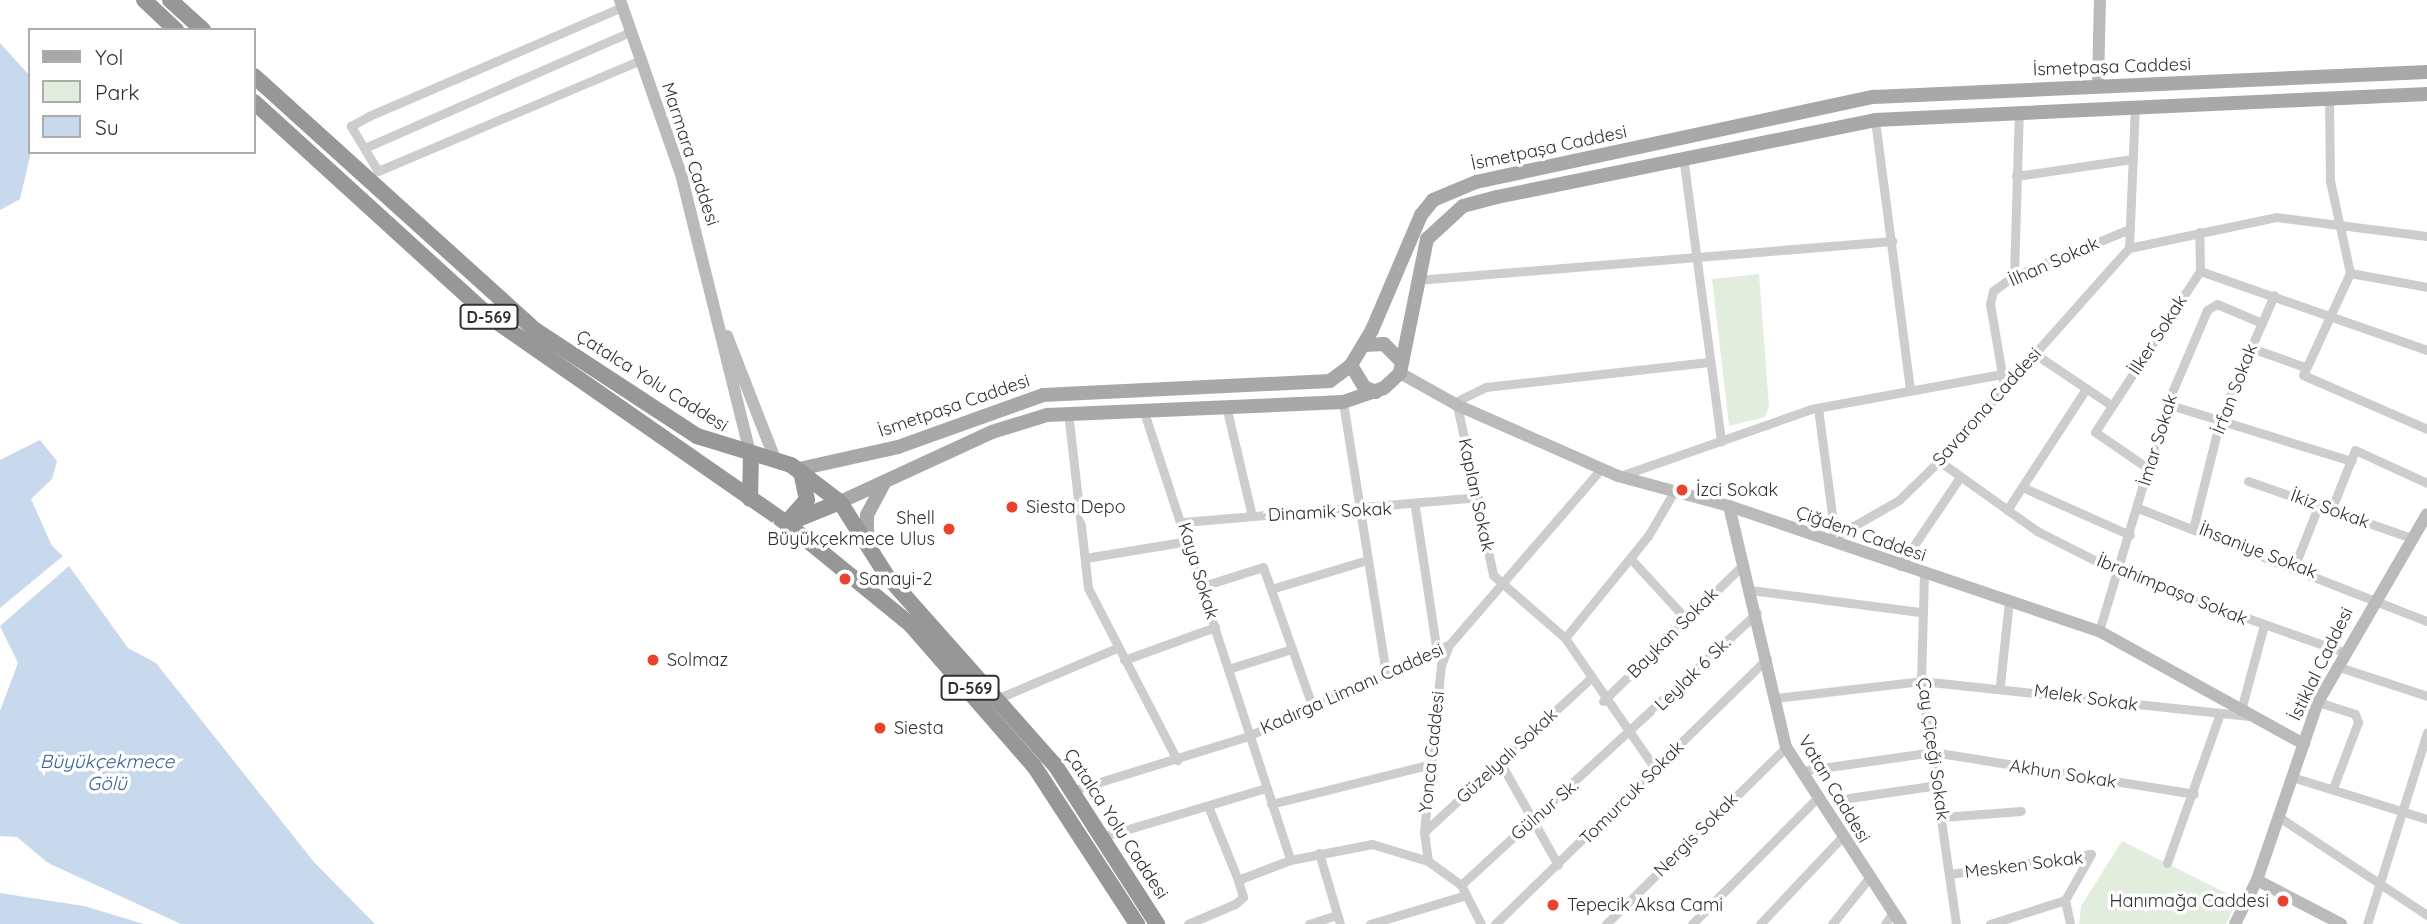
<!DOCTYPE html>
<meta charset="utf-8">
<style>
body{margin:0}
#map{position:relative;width:2427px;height:924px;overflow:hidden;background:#fff;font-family:Quicksand,sans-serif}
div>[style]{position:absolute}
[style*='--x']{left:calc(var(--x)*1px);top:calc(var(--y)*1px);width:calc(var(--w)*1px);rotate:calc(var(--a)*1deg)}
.green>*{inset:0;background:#e3edde}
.water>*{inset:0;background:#c9d9ed}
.street>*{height:9px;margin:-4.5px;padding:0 4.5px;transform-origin:4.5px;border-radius:4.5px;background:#cdcdcd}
.secondary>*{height:12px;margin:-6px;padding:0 6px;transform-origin:6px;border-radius:6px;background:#bababa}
.primary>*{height:14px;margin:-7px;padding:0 7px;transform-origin:7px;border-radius:7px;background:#a8a8a8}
.highway>*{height:16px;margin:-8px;padding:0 8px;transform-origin:8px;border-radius:8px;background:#979797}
.dots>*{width:19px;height:19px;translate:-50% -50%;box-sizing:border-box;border:4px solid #fff;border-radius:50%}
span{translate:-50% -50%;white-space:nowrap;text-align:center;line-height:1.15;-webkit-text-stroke:7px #fff;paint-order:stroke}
.shield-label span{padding:2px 5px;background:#fff;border:2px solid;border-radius:5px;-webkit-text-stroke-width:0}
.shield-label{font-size:16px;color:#303030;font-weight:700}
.street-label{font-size:18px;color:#303030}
.poi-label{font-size:18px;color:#303030}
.left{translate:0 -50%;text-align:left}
.right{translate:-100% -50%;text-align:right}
.water-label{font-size:19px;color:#3a6295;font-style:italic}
.legend{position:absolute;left:28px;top:28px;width:228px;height:126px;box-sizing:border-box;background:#fff;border:2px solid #acacac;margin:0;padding:9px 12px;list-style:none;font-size:21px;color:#303030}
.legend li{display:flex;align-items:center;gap:14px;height:35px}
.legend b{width:35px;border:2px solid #acacac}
</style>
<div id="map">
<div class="green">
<div style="clip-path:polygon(1759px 274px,1769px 407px,1765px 417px,1729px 426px,1712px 279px)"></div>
<div style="clip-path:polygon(2122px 841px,2238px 899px,2226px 924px,2079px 924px,2081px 906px)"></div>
</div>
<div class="water">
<div style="clip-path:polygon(0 43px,30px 76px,31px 152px,20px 199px,0 210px)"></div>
<div style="clip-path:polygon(40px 440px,57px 461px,52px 479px,31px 499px,52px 546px,63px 556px,0 608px,0 460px)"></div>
<div style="clip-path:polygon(69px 566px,128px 648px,156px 663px,314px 862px,375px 924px,181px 924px,48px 863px,17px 837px,0 836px,0 711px,18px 663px,0 626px)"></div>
<div style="clip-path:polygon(0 893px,84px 906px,144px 924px,0 924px)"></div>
</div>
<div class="street">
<div style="--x:630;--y:32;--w:290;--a:156.4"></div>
<div style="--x:364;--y:148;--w:27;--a:59"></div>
<div style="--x:378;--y:171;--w:285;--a:-22.9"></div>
<div style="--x:2329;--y:99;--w:82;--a:89.3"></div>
<div style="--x:2330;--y:181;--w:94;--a:77.7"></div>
<div style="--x:2350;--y:273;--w:112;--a:114.7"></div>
<div style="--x:2303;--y:375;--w:135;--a:23.5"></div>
<div style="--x:1875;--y:120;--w:273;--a:82.6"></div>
<div style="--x:364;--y:148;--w:26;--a:-121"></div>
<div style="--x:351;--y:126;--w:21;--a:-29"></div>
<div style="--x:369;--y:116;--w:275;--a:-23.3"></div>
<div style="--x:1683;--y:156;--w:288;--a:82.4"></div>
<div style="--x:2016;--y:176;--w:118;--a:-8.3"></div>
<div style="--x:2129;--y:248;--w:150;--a:-11.9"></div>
<div style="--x:2276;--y:217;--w:152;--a:7.2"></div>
<div style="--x:2129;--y:248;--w:141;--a:-87.6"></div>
<div style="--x:2200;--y:271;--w:240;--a:19.2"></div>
<div style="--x:2350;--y:273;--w:78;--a:10.3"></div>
<div style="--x:2014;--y:276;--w:164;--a:-88.3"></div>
<div style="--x:1417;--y:280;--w:477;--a:-4.7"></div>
<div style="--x:2251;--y:348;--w:57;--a:19.4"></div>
<div style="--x:2035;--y:354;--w:92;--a:33.9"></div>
<div style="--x:2003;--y:380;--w:77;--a:-99.7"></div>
<div style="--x:1990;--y:304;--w:13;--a:-77"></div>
<div style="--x:1993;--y:291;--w:26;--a:-36"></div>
<div style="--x:2014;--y:276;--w:125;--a:-22.1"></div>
<div style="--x:1343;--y:402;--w:275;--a:81"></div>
<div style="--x:1453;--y:403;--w:37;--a:-26"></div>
<div style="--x:1486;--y:387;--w:224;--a:-6.4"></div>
<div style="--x:2167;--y:404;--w:193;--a:17.2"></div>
<div style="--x:1457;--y:405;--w:174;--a:78"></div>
<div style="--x:1493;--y:575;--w:96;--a:41.2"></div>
<div style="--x:1565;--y:638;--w:160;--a:55.4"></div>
<div style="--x:1226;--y:406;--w:113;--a:76.7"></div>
<div style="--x:1818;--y:408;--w:131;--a:82.5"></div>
<div style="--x:1143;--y:409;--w:474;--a:71.9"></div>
<div style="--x:1068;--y:412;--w:177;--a:83.5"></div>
<div style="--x:1088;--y:588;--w:194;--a:62.6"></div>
<div style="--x:1939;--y:461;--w:120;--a:35.5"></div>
<div style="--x:2037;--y:531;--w:93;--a:26.8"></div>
<div style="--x:2120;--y:573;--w:237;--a:19.5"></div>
<div style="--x:2149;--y:469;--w:65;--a:-145.6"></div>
<div style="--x:2095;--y:432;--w:192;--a:-56.9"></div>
<div style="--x:2200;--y:271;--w:39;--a:-91"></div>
<div style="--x:1620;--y:476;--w:202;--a:-19.3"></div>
<div style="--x:1811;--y:409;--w:194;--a:-10.4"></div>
<div style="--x:2248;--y:481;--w:174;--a:19.2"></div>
<div style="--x:2022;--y:487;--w:118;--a:24"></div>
<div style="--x:1415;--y:507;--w:147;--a:81.4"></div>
<div style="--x:2138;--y:508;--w:310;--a:21.4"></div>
<div style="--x:2332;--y:508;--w:62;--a:-68.4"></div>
<div style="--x:2355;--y:450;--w:79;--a:24.6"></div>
<div style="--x:2007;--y:510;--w:145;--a:-56.9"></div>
<div style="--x:1183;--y:522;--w:296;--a:-4.8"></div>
<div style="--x:2194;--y:525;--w:112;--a:-76.1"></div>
<div style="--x:2221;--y:416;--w:132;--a:-66.3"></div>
<div style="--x:1829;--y:540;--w:81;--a:-29.7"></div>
<div style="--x:1899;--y:500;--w:56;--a:-44.3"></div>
<div style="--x:1939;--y:461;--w:285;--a:-48.3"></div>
<div style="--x:1085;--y:558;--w:105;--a:-9.3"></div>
<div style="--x:1631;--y:559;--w:80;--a:47.5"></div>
<div style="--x:2295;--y:565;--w:66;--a:-68.5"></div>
<div style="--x:1900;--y:566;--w:107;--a:-56"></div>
<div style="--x:1924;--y:574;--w:107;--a:91.6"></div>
<div style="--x:1921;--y:681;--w:246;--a:81.8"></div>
<div style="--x:1203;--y:586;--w:63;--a:-17.6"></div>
<div style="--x:1263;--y:567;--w:150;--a:70.5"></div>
<div style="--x:1271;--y:589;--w:97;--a:-16.8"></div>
<div style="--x:1750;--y:590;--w:171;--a:7.4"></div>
<div style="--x:2099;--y:631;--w:237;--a:-73.3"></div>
<div style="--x:2167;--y:404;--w:102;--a:-66.9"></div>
<div style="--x:2207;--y:310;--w:12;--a:-31"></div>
<div style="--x:2217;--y:304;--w:49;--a:22.9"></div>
<div style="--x:1565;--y:638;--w:132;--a:-50.9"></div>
<div style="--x:1648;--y:536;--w:53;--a:-59.6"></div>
<div style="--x:1124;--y:660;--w:97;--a:-19.9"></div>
<div style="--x:2336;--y:666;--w:96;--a:18.2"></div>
<div style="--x:1228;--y:669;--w:67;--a:-17.4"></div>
<div style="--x:2000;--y:685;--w:84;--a:-83.9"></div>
<div style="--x:1001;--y:697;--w:126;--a:-22.9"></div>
<div style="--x:1775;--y:698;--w:147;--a:-6.6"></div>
<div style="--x:1921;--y:681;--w:330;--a:6.1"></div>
<div style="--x:1603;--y:701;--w:195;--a:-44.2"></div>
<div style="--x:2318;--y:702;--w:39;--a:18"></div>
<div style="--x:2355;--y:714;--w:9;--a:69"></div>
<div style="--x:2358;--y:722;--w:71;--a:110.7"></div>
<div style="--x:2241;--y:710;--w:88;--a:-74.9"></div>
<div style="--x:1500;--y:762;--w:118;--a:60.6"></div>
<div style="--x:1800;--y:771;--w:134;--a:-8.1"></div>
<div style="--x:1933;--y:752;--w:264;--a:9.1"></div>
<div style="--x:2292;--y:777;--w:141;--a:17.3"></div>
<div style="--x:1074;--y:790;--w:182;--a:-17.2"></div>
<div style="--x:1248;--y:736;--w:221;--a:-24.4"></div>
<div style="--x:1449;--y:645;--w:231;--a:-49.2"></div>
<div style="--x:1849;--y:798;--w:90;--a:-8.3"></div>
<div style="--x:1271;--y:804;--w:165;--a:-14"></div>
<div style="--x:1208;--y:806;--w:80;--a:67.9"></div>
<div style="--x:1943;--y:817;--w:78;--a:-4.4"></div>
<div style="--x:2279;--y:817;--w:178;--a:33.5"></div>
<div style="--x:1424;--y:832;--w:226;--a:-42.7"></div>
<div style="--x:1105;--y:836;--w:168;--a:-16.6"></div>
<div style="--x:1319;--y:853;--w:74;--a:73.5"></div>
<div style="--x:1428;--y:861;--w:29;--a:-98"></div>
<div style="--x:1424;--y:832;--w:168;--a:-84.2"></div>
<div style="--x:1441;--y:665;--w:22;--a:-68"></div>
<div style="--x:2167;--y:863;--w:156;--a:-70.5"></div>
<div style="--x:1950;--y:874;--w:142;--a:-8.1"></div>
<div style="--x:1461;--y:885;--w:402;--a:-42.6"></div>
<div style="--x:2065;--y:900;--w:53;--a:-60.5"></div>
<div style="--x:2065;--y:900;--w:25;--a:78"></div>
<div style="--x:1188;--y:924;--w:51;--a:-23.1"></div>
<div style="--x:1235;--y:904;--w:11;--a:-41"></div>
<div style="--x:1243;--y:897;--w:18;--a:-106"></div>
<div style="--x:1238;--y:880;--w:56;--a:-21"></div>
<div style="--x:1290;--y:860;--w:84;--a:-11"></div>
<div style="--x:1372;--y:844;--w:59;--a:16.9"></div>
<div style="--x:1428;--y:861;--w:41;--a:36"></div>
<div style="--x:1461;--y:885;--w:44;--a:62.9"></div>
<div style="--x:1309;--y:924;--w:29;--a:-18"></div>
<div style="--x:1370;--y:924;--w:100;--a:-16.8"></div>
<div style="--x:1495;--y:924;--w:380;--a:-44.3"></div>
<div style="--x:1606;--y:924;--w:252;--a:-44.5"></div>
<div style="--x:1692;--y:924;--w:176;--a:-45.2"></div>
<div style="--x:1760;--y:924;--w:118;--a:-46.7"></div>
<div style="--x:1832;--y:924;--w:59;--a:-51.2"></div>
<div style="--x:1885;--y:924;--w:12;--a:-55"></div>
<div style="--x:1990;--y:924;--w:79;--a:-17.7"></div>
<div style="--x:2367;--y:924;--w:201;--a:-72.6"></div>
</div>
<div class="secondary">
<div style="--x:620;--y:0;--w:184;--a:70.7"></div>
<div style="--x:681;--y:174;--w:291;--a:76.1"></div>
<div style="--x:2098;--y:85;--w:85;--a:-88.7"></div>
<div style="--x:727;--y:336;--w:132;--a:68.7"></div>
<div style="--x:1400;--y:373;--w:65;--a:29.3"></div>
<div style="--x:1457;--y:405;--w:176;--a:23.8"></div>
<div style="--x:1618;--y:476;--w:115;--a:15.1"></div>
<div style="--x:1729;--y:506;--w:391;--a:18.7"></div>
<div style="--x:2099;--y:631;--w:234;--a:28.9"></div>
<div style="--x:1729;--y:506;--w:248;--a:76.7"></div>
<div style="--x:1786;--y:747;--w:211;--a:57"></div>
<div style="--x:2257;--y:880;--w:95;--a:27.6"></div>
<div style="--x:2235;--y:924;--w:49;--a:-63.4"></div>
<div style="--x:2257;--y:880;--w:188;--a:-71.1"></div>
<div style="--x:2318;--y:702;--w:217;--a:-59.9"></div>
</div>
<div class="primary">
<div style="--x:1364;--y:345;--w:20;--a:-3"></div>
<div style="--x:1384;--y:344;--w:25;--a:45"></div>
<div style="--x:1351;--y:365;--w:26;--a:59"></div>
<div style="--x:1364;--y:387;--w:13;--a:23"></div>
<div style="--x:799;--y:469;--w:101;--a:-12.5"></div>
<div style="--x:898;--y:447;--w:154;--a:-19.7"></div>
<div style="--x:1043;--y:395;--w:287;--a:-2.8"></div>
<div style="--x:1330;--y:381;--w:26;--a:-37"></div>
<div style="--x:1351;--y:365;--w:41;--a:-59"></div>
<div style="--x:1372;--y:330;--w:125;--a:-66.9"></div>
<div style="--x:1421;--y:215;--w:19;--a:-51"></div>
<div style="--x:1433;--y:200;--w:47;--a:-22.7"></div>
<div style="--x:1476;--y:182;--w:407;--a:-12.1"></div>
<div style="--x:1874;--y:97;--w:554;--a:-2.59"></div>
<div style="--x:840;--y:502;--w:167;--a:-24.7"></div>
<div style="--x:992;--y:432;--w:58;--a:-17.2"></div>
<div style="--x:1047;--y:415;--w:296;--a:-2.5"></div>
<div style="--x:1343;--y:402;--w:43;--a:-18.9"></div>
<div style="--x:1384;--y:388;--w:22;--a:-43"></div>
<div style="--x:1400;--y:373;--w:137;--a:-78.6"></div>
<div style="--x:1427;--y:239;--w:49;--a:-42.5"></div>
<div style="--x:1463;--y:206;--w:35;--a:-15"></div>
<div style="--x:1497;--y:197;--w:386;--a:-11.5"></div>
<div style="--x:1875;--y:120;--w:553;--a:-2.7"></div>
<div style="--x:867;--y:545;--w:30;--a:-90"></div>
<div style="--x:867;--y:515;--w:36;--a:-62"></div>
</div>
<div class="highway">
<div style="--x:144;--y:0;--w:44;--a:43.2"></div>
<div style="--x:170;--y:0;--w:45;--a:42.3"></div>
<div style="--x:254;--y:76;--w:379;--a:42.1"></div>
<div style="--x:535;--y:330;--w:194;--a:33.2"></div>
<div style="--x:697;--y:436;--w:98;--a:17.1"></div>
<div style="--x:791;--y:465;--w:61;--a:37.1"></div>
<div style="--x:840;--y:502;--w:88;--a:57.6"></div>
<div style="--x:887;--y:576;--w:253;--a:48.4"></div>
<div style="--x:1055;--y:765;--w:189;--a:57.3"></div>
<div style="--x:254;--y:102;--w:319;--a:42.3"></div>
<div style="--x:490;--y:317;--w:361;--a:34.8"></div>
<div style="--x:786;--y:523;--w:160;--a:39.2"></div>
<div style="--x:910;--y:624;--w:189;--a:48.9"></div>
<div style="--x:1034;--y:766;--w:189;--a:56.9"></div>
<div style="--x:750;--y:499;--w:43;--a:-88.7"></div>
<div style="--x:786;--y:523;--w:31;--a:-48"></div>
<div style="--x:807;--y:500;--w:29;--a:-102"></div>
<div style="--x:788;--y:523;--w:56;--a:-22"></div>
</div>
<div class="dots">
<div style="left:1682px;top:490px;background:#eb422e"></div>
<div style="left:1012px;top:507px;background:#eb422e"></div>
<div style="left:949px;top:529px;background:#eb422e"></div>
<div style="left:845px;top:579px;background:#eb422e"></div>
<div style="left:653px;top:660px;background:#eb422e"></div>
<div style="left:880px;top:728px;background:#eb422e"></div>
<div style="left:2283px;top:901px;background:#eb422e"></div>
<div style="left:1553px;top:905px;background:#eb422e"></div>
</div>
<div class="shield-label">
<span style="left:489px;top:317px">D-569</span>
<span style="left:970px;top:688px">D-569</span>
</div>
<div class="street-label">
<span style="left:2112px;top:67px;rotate:-2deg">İsmetpaşa Caddesi</span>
<span style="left:1549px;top:148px;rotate:-12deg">İsmetpaşa Caddesi</span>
<span style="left:690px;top:154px;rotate:72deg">Marmara Caddesi</span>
<span style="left:2054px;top:262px;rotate:-24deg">İlhan Sokak</span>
<span style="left:2158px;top:335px;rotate:-57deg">İlker Sokak</span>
<span style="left:652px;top:381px;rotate:32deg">Çatalca Yolu Caddesi</span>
<span style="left:2235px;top:389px;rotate:-69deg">İrfan Sokak</span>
<span style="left:954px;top:406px;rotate:-19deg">İsmetpaşa Caddesi</span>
<span style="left:1987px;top:407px;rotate:-48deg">Savarona Caddesi</span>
<span style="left:2158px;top:440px;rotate:-73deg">İmar Sokak</span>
<span style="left:1476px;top:495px;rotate:78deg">Kaplan Sokak</span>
<span style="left:2330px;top:509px;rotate:20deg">İkiz Sokak</span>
<span style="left:1330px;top:512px;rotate:-3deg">Dinamik Sokak</span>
<span style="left:1861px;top:534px;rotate:19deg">Çiğdem Caddesi</span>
<span style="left:2258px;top:551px;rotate:21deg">İhsaniye Sokak</span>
<span style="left:1198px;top:571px;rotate:73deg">Kaya Sokak</span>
<span style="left:2172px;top:590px;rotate:22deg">İbrahimpaşa Sokak</span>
<span style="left:1673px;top:633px;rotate:-45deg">Baykan Sokak</span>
<span style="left:2321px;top:664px;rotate:-64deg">İstiklal Caddesi</span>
<span style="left:1693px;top:674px;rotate:-44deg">Leylak 6 Sk.</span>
<span style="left:1352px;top:689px;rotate:-24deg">Kadırga Limanı Caddesi</span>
<span style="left:2086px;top:698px;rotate:8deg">Melek Sokak</span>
<span style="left:1933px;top:749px;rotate:82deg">Çay Çiçeği Sokak</span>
<span style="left:1432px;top:752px;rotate:-84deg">Yonca Caddesi</span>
<span style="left:1507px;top:756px;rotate:-43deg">Güzelyalı Sokak</span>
<span style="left:2063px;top:774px;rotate:9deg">Akhun Sokak</span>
<span style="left:1834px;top:789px;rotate:59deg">Vatan Caddesi</span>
<span style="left:1632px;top:793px;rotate:-45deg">Tomurcuk Sokak</span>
<span style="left:1545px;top:810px;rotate:-41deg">Gülnur Sk.</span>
<span style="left:1116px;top:824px;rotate:57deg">Çatalca Yolu Caddesi</span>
<span style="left:1696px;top:835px;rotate:-45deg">Nergis Sokak</span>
<span style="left:2024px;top:865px;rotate:-7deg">Mesken Sokak</span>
</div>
<div class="poi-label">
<span class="left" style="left:1696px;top:490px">İzci Sokak</span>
<span class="left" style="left:1026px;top:507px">Siesta Depo</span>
<span class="right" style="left:935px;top:529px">Shell<br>Büyükçekmece Ulus</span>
<span class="left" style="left:859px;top:579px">Sanayi-2</span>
<span class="left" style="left:667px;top:660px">Solmaz</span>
<span class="left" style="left:894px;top:728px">Siesta</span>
<span class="right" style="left:2269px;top:901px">Hanımağa Caddesi</span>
<span class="left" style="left:1567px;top:905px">Tepecik Aksa Cami</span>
</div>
<div class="water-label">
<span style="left:107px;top:773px">Büyükçekmece<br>Gölü</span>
</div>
<ul class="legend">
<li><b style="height:9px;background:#a8a8a8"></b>Yol</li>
<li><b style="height:19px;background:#e3edde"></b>Park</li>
<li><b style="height:19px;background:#c9d9ed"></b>Su</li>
</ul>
</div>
